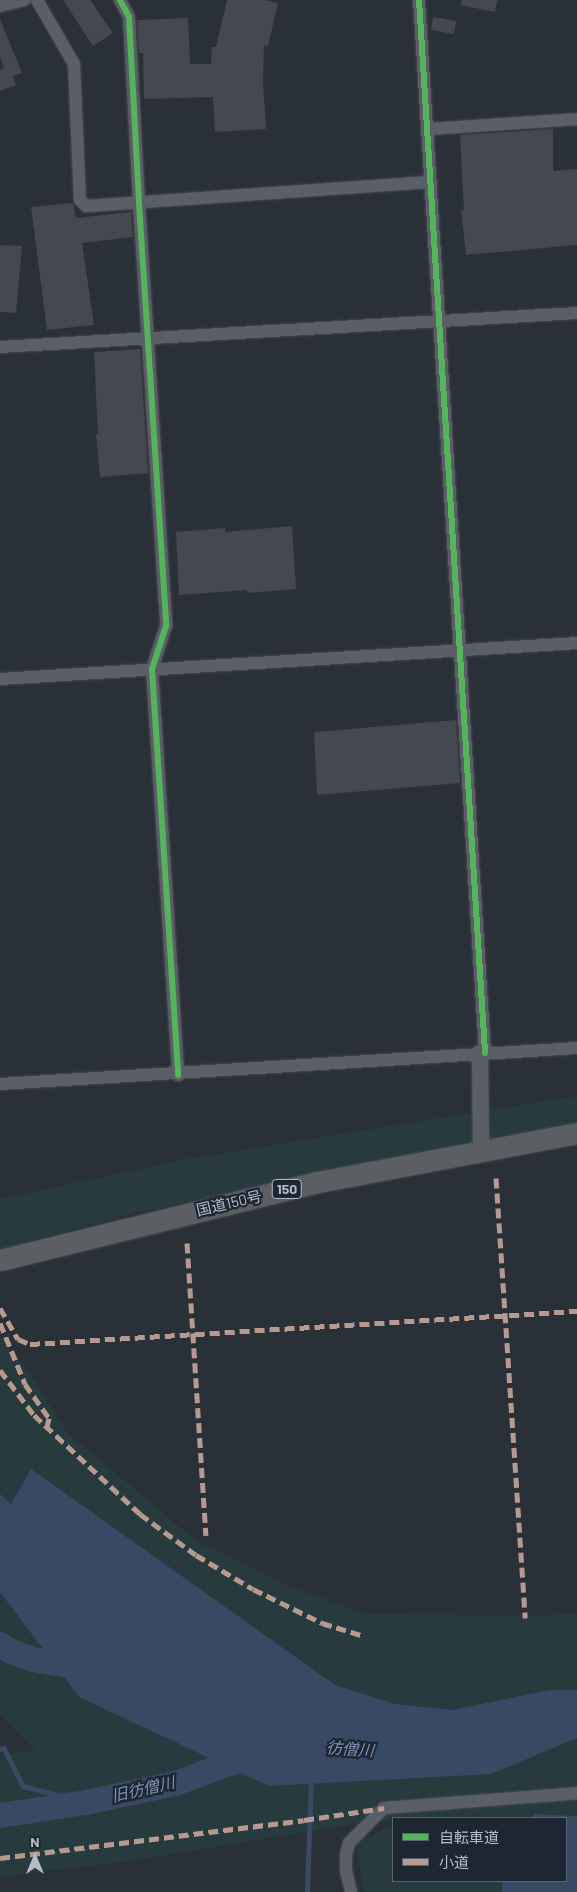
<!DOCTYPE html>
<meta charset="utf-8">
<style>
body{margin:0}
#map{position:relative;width:577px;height:1892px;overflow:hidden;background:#2a3038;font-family:Barlow,"Noto Sans JP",sans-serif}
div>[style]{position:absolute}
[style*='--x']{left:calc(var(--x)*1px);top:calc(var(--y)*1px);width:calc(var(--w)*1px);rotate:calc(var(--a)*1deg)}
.green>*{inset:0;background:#273a3e}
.water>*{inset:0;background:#384963}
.stream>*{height:4.5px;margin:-2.25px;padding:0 2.25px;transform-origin:2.25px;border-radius:2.25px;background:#384963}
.river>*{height:25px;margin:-12.5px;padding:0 12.5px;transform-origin:12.5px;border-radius:12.5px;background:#384963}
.building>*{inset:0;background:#444950}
.roads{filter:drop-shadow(0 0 1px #484c53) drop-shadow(0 0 1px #484c53)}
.minor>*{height:12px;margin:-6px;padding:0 6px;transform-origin:6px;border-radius:6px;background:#5a5e66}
.tertiary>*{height:16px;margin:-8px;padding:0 8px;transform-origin:8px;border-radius:8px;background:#5a5e66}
.trunk>*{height:21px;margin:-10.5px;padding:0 10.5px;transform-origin:10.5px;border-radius:10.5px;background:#5b5f64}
.quiet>*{height:5px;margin-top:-2.5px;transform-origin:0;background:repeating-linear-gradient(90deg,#b69a8f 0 10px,transparent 0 15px)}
.cycleway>*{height:6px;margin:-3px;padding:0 3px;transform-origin:3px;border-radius:3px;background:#56b35d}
span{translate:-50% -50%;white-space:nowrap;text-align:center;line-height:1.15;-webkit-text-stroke:4.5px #1d2633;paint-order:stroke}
.shield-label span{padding:1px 4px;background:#1d2633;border:1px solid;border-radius:4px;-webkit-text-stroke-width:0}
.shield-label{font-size:14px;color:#b4bcc9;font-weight:700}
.street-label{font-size:15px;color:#b4bcc9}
.water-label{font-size:16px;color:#7c92b1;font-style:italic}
.legend{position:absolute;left:392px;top:1817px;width:175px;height:65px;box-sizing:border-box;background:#1d2633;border:1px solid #59626f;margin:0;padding:6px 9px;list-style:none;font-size:15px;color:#b4bcc9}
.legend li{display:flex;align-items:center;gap:10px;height:25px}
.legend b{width:25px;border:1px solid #59626f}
.north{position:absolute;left:10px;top:1832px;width:50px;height:50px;-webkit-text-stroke:4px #1d2633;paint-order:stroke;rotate:0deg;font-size:14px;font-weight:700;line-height:20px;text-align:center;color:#b4bcc9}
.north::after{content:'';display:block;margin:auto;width:18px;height:22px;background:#b4bcc9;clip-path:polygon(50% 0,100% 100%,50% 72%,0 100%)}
</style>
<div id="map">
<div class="green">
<div style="clip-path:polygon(577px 1096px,577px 1127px,403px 1157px,138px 1212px,0 1249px,0 1199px,192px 1158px)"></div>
<div style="clip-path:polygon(0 1336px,27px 1370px,67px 1432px,196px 1541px,294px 1588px,367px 1614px,537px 1616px,577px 1613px,577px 1816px,534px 1814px,532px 1818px,393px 1818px,393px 1820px,355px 1824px,129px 1861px,0 1877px,0 1756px,36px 1750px,0 1714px)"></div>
<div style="clip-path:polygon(393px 1825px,393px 1881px,566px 1881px,577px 1892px,364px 1892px,356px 1842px)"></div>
</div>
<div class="water">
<div style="clip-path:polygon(31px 1469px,335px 1685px,395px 1704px,452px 1710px,550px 1690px,577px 1690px,577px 1738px,491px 1774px,269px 1786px,79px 1697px,0 1592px,0 1494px,11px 1504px)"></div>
<div style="clip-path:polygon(534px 1814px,577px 1816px,577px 1892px,502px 1892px,502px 1881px,566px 1881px,566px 1818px,532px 1818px)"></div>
</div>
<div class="stream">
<div style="--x:0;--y:1749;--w:4;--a:-14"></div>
<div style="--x:4;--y:1748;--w:42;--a:63.4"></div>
<div style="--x:23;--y:1786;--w:64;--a:14.5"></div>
<div style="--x:307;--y:1892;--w:113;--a:-88"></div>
</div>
<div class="river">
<div style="--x:0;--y:1644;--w:12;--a:35"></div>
<div style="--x:10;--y:1651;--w:23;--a:20"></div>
<div style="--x:32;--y:1659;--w:54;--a:9.6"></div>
<div style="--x:0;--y:1815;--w:86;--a:-8.7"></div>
<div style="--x:85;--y:1802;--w:92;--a:-11.9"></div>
<div style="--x:175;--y:1783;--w:86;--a:-20.3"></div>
</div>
<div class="building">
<div style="clip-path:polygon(63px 0,90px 0,113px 33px,93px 46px)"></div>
<div style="clip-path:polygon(227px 0,265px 0,278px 3px,268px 46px,264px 45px,263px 82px,266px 129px,215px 132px,213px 97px,144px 99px,143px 53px,139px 53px,137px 20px,188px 18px,190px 64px,211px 64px,212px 47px,216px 47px)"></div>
<div style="clip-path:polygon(462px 0,497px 0,495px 12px,461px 5px)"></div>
<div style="clip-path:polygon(433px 17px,456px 21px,454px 34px,431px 30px)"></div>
<div style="clip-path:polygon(0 19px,22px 73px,13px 76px,16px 85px,0 91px,0 70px,4px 68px,0 56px)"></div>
<div style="clip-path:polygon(553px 129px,553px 171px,577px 169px,577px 245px,466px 255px,461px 210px,464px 210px,460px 135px)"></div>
<div style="clip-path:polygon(73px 203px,76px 218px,131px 212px,133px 237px,82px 243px,94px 325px,47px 330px,31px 207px)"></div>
<div style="clip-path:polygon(0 245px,22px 246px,16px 313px,0 312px)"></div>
<div style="clip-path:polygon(140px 349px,148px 473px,100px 477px,96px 434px,98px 434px,94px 352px)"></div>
<div style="clip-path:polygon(292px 526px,296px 589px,247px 593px,247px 590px,179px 595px,176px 532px,225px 528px,225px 532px)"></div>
<div style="clip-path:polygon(456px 720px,460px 783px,317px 795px,314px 732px)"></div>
</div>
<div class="roads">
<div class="minor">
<div style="--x:37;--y:0;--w:74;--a:60"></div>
<div style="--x:74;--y:64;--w:136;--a:87.5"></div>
<div style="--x:80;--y:200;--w:8;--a:45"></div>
<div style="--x:86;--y:206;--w:346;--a:-4"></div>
<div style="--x:120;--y:0;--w:19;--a:62"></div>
<div style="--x:129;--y:17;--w:186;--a:86.9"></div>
<div style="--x:139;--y:203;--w:424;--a:86.3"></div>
<div style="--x:166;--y:626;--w:45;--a:108"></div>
<div style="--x:152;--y:669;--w:407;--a:86.3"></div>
<div style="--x:419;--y:0;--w:1055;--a:86.41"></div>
<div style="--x:0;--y:6;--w:25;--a:-14"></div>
<div style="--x:427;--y:129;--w:150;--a:-3.8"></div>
<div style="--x:0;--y:347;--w:578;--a:-3.37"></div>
<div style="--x:0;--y:679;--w:578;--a:-3.57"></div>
<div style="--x:0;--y:1084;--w:578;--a:-3.57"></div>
<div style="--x:351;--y:1892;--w:23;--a:-103"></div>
<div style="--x:346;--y:1870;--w:15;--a:-90"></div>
<div style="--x:346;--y:1855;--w:12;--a:-76"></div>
<div style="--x:349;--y:1843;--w:49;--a:-45"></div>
<div style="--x:384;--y:1808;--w:194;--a:-4.4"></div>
</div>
<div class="tertiary">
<div style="--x:480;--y:1053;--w:99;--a:89.4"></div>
</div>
<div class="trunk">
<div style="--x:0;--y:1260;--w:327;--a:-13.8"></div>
<div style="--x:318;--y:1182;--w:264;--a:-10.7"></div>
</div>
</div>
<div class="quiet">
<div style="--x:496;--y:1178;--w:441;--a:86.2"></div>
<div style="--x:187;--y:1243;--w:293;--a:86.3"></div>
<div style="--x:0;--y:1308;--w:36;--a:60"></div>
<div style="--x:18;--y:1339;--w:13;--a:23"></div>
<div style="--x:30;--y:1344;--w:548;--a:-3.45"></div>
<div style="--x:0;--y:1323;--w:66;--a:67.7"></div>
<div style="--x:25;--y:1384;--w:42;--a:54.8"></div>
<div style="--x:49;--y:1418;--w:9;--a:103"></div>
<div style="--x:0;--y:1370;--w:56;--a:52.9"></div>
<div style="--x:34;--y:1415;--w:145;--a:43"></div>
<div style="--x:140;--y:1514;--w:69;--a:36.2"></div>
<div style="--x:196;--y:1555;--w:66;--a:30.8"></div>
<div style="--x:253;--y:1589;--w:77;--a:26.2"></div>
<div style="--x:322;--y:1623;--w:41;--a:17.1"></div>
<div style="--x:0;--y:1858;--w:306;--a:-7.1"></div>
<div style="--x:304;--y:1820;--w:81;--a:-8.5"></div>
</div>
<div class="cycleway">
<div style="--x:120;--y:0;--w:19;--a:62"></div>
<div style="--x:129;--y:17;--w:186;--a:86.9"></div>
<div style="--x:139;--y:203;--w:424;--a:86.3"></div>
<div style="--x:166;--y:626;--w:45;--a:108"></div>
<div style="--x:152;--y:669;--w:407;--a:86.3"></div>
<div style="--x:419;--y:0;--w:1055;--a:86.41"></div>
</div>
<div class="shield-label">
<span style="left:287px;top:1189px">150</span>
</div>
<div class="street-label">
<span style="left:229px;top:1203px;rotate:-13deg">国道150号</span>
</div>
<div class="water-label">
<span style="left:350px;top:1749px;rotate:4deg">彷僧川</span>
<span style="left:143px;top:1789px;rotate:-13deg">旧彷僧川</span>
</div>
<ul class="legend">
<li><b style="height:6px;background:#56b35d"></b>自転車道</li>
<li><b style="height:6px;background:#b69a8f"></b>小道</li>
</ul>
<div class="north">N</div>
</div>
